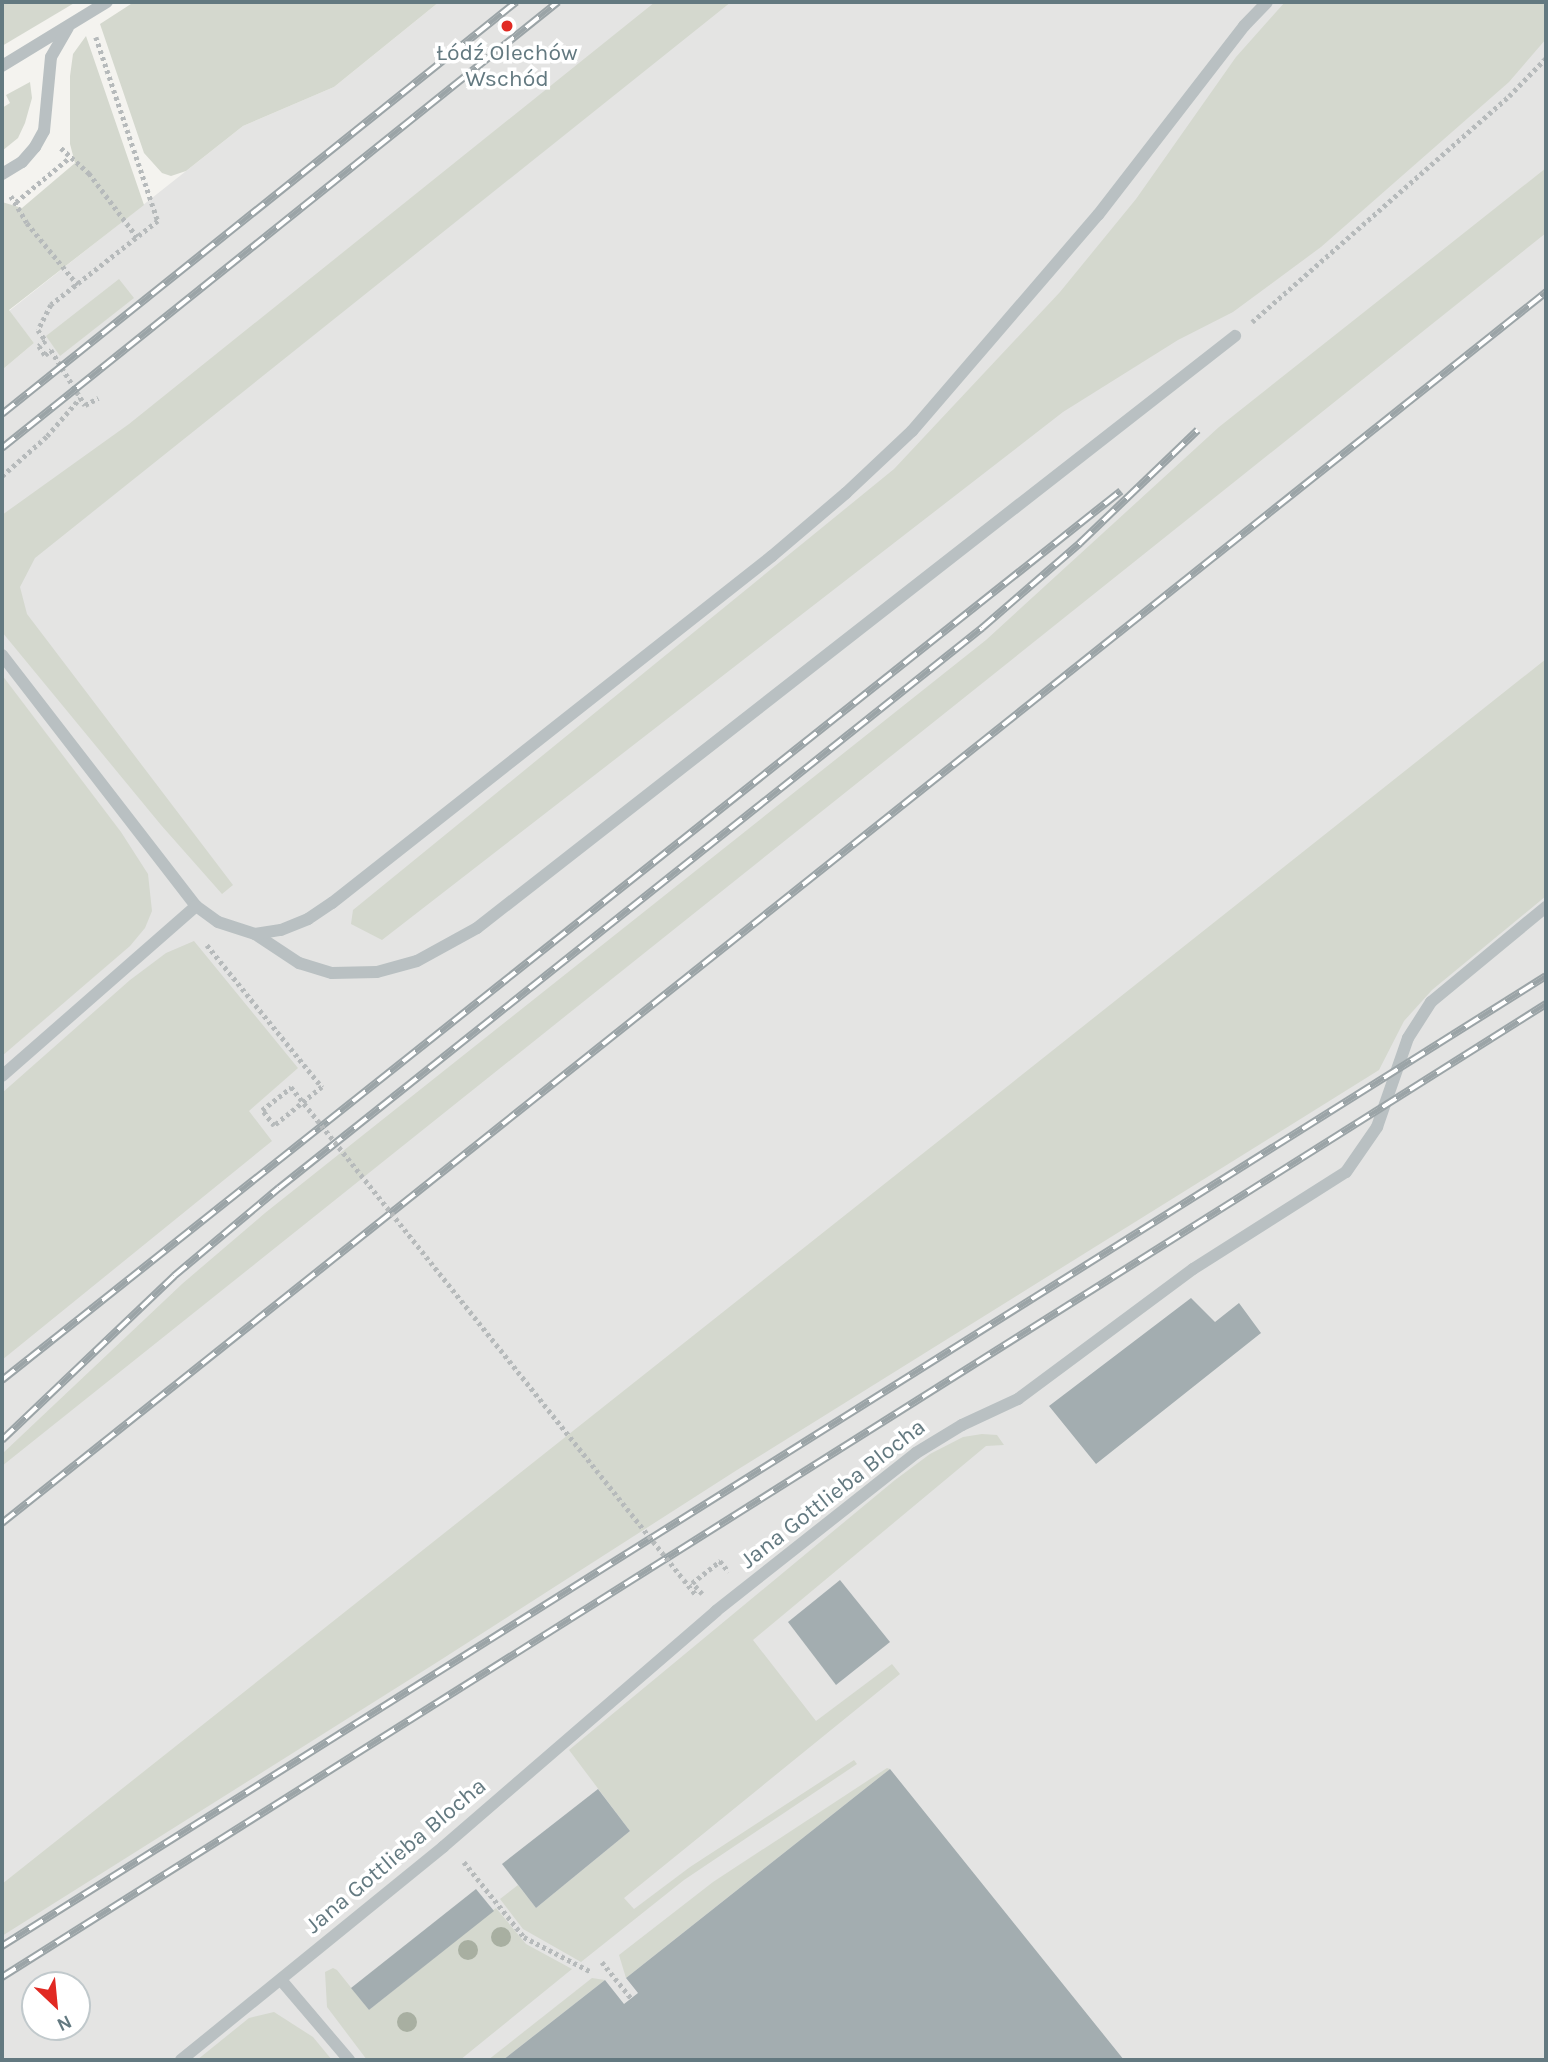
<!DOCTYPE html>
<meta charset="utf-8">
<style>
body{margin:0}
#map{position:relative;width:1548px;height:2062px;overflow:hidden;background:#f4f3ef;font-family:Karla,sans-serif}
div>[style]{position:absolute}
[style*='--x']{left:calc(var(--x)*1px);top:calc(var(--y)*1px);width:calc(var(--w)*1px);rotate:calc(var(--a)*1deg)}
.built>*{inset:0;background:#e4e4e3}
.green>*{inset:0;background:#d4d8ce}
.building>*{inset:0;background:#a3adb0}
.path>*{height:4.5px;margin-top:-2.25px;transform-origin:0;background:repeating-linear-gradient(90deg,#b6babb 0 3.5px,transparent 0 7px)}
.minor>*{height:12px;margin:-6px;padding:0 6px;transform-origin:6px;border-radius:6px;background:#b9c0c2}
.rail>*{height:8px;margin-top:-4px;transform-origin:0;background:repeating-linear-gradient(90deg,#fff 0 16px,#9ba4a7 0 32px);box-sizing:border-box;border-block:2px solid #9ba4a7}
.path-bridge>*{height:4.5px;margin-top:-2.25px;transform-origin:0;background:repeating-linear-gradient(90deg,#b6babb 0 3.5px,transparent 0 7px)}
.trees>*{width:20px;height:20px;margin:-10px;border-radius:50%;background:#a8afa1}
.dots>*{width:19px;height:19px;translate:-50% -50%;box-sizing:border-box;border:4px solid #fff;border-radius:50%}
span{translate:-50% -50%;white-space:nowrap;text-align:center;line-height:1.15;-webkit-text-stroke:7px #fff;paint-order:stroke}
.poi-label{font-size:23px;color:#637980}
.street-label{font-size:23px;color:#637980}
.frame{position:absolute;inset:0;border:4px solid #637980;pointer-events:none}
.north{position:absolute;left:21px;top:1971px;width:70px;height:70px;box-sizing:border-box;background:#fff;border:2px solid #c1c9cc;border-radius:50%;rotate:154deg;font-size:19px;font-weight:700;line-height:28px;text-align:center;color:#637980}
.north::after{content:'';display:block;margin:auto;width:24px;height:32px;background:#e12922;clip-path:polygon(50% 0,100% 100%,50% 72%,0 100%)}
</style>
<div id="map">
<div class="built">
<div style="clip-path:polygon(evenodd,439px 2px,1546px 2px,1546px 2060px,2px 2060px,2px 370px,34px 343px,9px 311px,243px 126px,334px 87px,439px 2px,35px 1985px,77px 1985px,77px 2027px,35px 2027px,35px 1985px)"></div>
</div>
<div class="green">
<div style="clip-path:polygon(2px 2px,76px 2px,2px 46px)"></div>
<div style="clip-path:polygon(134px 2px,439px 2px,334px 87px,243px 126px,186px 171px,171px 176px,162px 173px,144px 153px,100px 24px)"></div>
<div style="clip-path:polygon(655px 2px,731px 2px,35px 558px,20px 587px,27px 614px,233px 885px,222px 894px,161px 825px,2px 632px,2px 515px,129px 424px)"></div>
<div style="clip-path:polygon(1285px 2px,1546px 2px,1546px 39px,1509px 82px,1321px 247px,1233px 312px,1178px 340px,1063px 412px,382px 940px,351px 924px,353px 910px,894px 469px,1060px 292px,1136px 199px,1236px 57px)"></div>
<div style="clip-path:polygon(86px 36px,144px 205px,9px 310px,34px 343px,2px 370px,2px 202px,22px 208px,75px 163px,70px 144px,70px 76px,73px 54px)"></div>
<div style="clip-path:polygon(30px 82px,32px 98px,25px 123px,18px 138px,2px 151px,2px 108px,10px 103px,6px 95px)"></div>
<div style="clip-path:polygon(1546px 168px,1546px 233px,2px 1466px,2px 1454px,182px 1284px,265px 1213px,986px 640px,1219px 427px)"></div>
<div style="clip-path:polygon(119px 279px,134px 298px,60px 356px,46px 336px)"></div>
<div style="clip-path:polygon(1546px 659px,1546px 896px,1432px 990px,1404px 1021px,1379px 1070px,737px 1470px,439px 1661px,2px 1936px,2px 1884px)"></div>
<div style="clip-path:polygon(2px 675px,121px 832px,148px 874px,152px 911px,145px 928px,130px 946px,2px 1056px)"></div>
<div style="clip-path:polygon(194px 941px,298px 1068px,249px 1111px,272px 1141px,2px 1360px,2px 1093px,130px 980px,166px 953px)"></div>
<div style="clip-path:polygon(982px 1434px,997px 1435px,1004px 1445px,986px 1446px,753px 1640px,816px 1721px,892px 1664px,900px 1674px,624px 1898px,634px 1909px,690px 1867px,854px 1760px,857px 1764px,684px 1880px,581px 1962px,523px 1929px,500px 1899px,518px 1885px,536px 1908px,630px 1831px,569px 1750px,895px 1480px,930px 1454px,963px 1437px)"></div>
<div style="clip-path:polygon(887px 1768px,890px 1769px,626px 1978px,619px 1955px,713px 1882px)"></div>
<div style="clip-path:polygon(496px 1908px,526px 1944px,572px 1969px,460px 2060px,367px 2060px,327px 2007px,325px 1972px,333px 1968px,337px 1970px,369px 2010px)"></div>
<div style="clip-path:polygon(592px 1978px,605px 1980px,503px 2060px,488px 2060px)"></div>
<div style="clip-path:polygon(274px 2012px,313px 2037px,332px 2060px,197px 2060px,249px 2018px)"></div>
</div>
<div class="building">
<div style="clip-path:polygon(1191px 1298px,1215px 1322px,1239px 1303px,1261px 1333px,1096px 1464px,1049px 1406px)"></div>
<div style="clip-path:polygon(840px 1580px,890px 1642px,836px 1685px,788px 1622px)"></div>
<div style="clip-path:polygon(890px 1769px,1124px 2060px,503px 2060px,605px 1980px,624px 2004px,638px 1993px,626px 1978px)"></div>
<div style="clip-path:polygon(598px 1789px,630px 1831px,536px 1908px,502px 1864px)"></div>
<div style="clip-path:polygon(476px 1889px,494px 1911px,369px 2010px,351px 1988px)"></div>
</div>
<div class="path">
<div style="--x:96;--y:37;--w:194;--a:71.4"></div>
<div style="--x:158;--y:221;--w:136;--a:141.9"></div>
<div style="--x:51;--y:305;--w:28;--a:117"></div>
<div style="--x:38;--y:330;--w:14;--a:54"></div>
<div style="--x:46;--y:341;--w:9;--a:144"></div>
<div style="--x:39;--y:346;--w:11;--a:56"></div>
<div style="--x:45;--y:355;--w:8;--a:-40"></div>
<div style="--x:51;--y:350;--w:65;--a:58.3"></div>
<div style="--x:85;--y:405;--w:15;--a:-28"></div>
<div style="--x:61;--y:148;--w:38;--a:42"></div>
<div style="--x:89;--y:173;--w:80;--a:53.1"></div>
<div style="--x:11;--y:196;--w:31;--a:59"></div>
<div style="--x:27;--y:223;--w:80;--a:50.6"></div>
<div style="--x:16;--y:202;--w:69;--a:-39.7"></div>
<div style="--x:1252;--y:322;--w:342;--a:-41.3"></div>
<div style="--x:1509;--y:96;--w:53;--a:-45.8"></div>
<div style="--x:2;--y:476;--w:60;--a:-41.6"></div>
<div style="--x:47;--y:436;--w:50;--a:-49"></div>
<div style="--x:207;--y:945;--w:183;--a:51"></div>
<div style="--x:322;--y:1087;--w:62;--a:140.9"></div>
<div style="--x:274;--y:1126;--w:20;--a:-127"></div>
<div style="--x:262;--y:1110;--w:37;--a:-38"></div>
<div style="--x:684;--y:1580;--w:19;--a:51"></div>
<div style="--x:702;--y:1594;--w:15;--a:-132"></div>
<div style="--x:692;--y:1583;--w:36;--a:-38"></div>
<div style="--x:720;--y:1561;--w:14;--a:51"></div>
<div style="--x:464;--y:1862;--w:96;--a:51.3"></div>
<div style="--x:524;--y:1937;--w:74;--a:27.3"></div>
<div style="--x:602;--y:1962;--w:46;--a:51.1"></div>
</div>
<div class="minor">
<div style="--x:2;--y:66;--w:123;--a:-31.4"></div>
<div style="--x:2;--y:174;--w:23;--a:-31"></div>
<div style="--x:22;--y:162;--w:20;--a:-49"></div>
<div style="--x:35;--y:147;--w:18;--a:-61"></div>
<div style="--x:44;--y:131;--w:74;--a:-84.6"></div>
<div style="--x:51;--y:57;--w:34;--a:-60"></div>
<div style="--x:2;--y:655;--w:317;--a:52.3"></div>
<div style="--x:255;--y:934;--w:53;--a:33.4"></div>
<div style="--x:299;--y:963;--w:34;--a:17"></div>
<div style="--x:332;--y:973;--w:45;--a:-1.3"></div>
<div style="--x:377;--y:972;--w:41;--a:-15.4"></div>
<div style="--x:417;--y:961;--w:68;--a:-28.8"></div>
<div style="--x:477;--y:928;--w:962;--a:-37.99"></div>
<div style="--x:2;--y:1076;--w:258;--a:-41.2"></div>
<div style="--x:196;--y:906;--w:27;--a:36"></div>
<div style="--x:218;--y:922;--w:39;--a:18"></div>
<div style="--x:255;--y:934;--w:26;--a:-9"></div>
<div style="--x:281;--y:930;--w:29;--a:-22"></div>
<div style="--x:308;--y:919;--w:29;--a:-34"></div>
<div style="--x:332;--y:903;--w:560;--a:-38.26"></div>
<div style="--x:772;--y:556;--w:97;--a:-40.4"></div>
<div style="--x:846;--y:493;--w:91;--a:-43.2"></div>
<div style="--x:912;--y:431;--w:285;--a:-49.3"></div>
<div style="--x:1098;--y:215;--w:239;--a:-52.3"></div>
<div style="--x:1244;--y:26;--w:33;--a:-46"></div>
<div style="--x:281;--y:1980;--w:105;--a:49.6"></div>
<div style="--x:181;--y:2060;--w:338;--a:-39.1"></div>
<div style="--x:443;--y:1847;--w:361;--a:-40.8"></div>
<div style="--x:716;--y:1611;--w:255;--a:-38.3"></div>
<div style="--x:916;--y:1453;--w:54;--a:-31.3"></div>
<div style="--x:962;--y:1425;--w:62;--a:-24.9"></div>
<div style="--x:1018;--y:1399;--w:218;--a:-36.6"></div>
<div style="--x:1193;--y:1269;--w:181;--a:-32.4"></div>
<div style="--x:1346;--y:1172;--w:55;--a:-55.4"></div>
<div style="--x:1377;--y:1127;--w:94;--a:-70.8"></div>
<div style="--x:1408;--y:1038;--w:43;--a:-57.4"></div>
<div style="--x:1431;--y:1002;--w:149;--a:-39.6"></div>
</div>
<div class="rail">
<div style="--x:2;--y:414;--w:659;--a:-38.71"></div>
<div style="--x:2;--y:448;--w:713;--a:-38.74"></div>
<div style="--x:2;--y:1380;--w:1429;--a:-38.47"></div>
<div style="--x:2;--y:1440;--w:238;--a:-43.6"></div>
<div style="--x:174;--y:1276;--w:137;--a:-40"></div>
<div style="--x:279;--y:1188;--w:899;--a:-38.54"></div>
<div style="--x:982;--y:628;--w:130;--a:-40.9"></div>
<div style="--x:1080;--y:543;--w:163;--a:-43.8"></div>
<div style="--x:2;--y:1523;--w:1975;--a:-38.56"></div>
<div style="--x:2;--y:1946;--w:1823;--a:-32.14"></div>
<div style="--x:2;--y:1977;--w:1825;--a:-32.22"></div>
</div>
<div class="path-bridge">
<div style="--x:291;--y:1087;--w:630;--a:51.44"></div>
</div>
<div class="trees">
<div style="left:501px;top:1937px"></div>
<div style="left:468px;top:1950px"></div>
<div style="left:407px;top:2022px"></div>
</div>
<div class="dots">
<div style="left:507px;top:26px;background:#e12922"></div>
</div>
<div class="poi-label">
<span style="left:507px;top:66px">Łódź Olechów<br>Wschód</span>
</div>
<div class="street-label">
<span style="left:833px;top:1494px;rotate:-38deg">Jana Gottlieba Blocha</span>
<span style="left:396px;top:1856px;rotate:-40deg">Jana Gottlieba Blocha</span>
</div>
<div class="frame"></div>
<div class="north">N</div>
</div>
